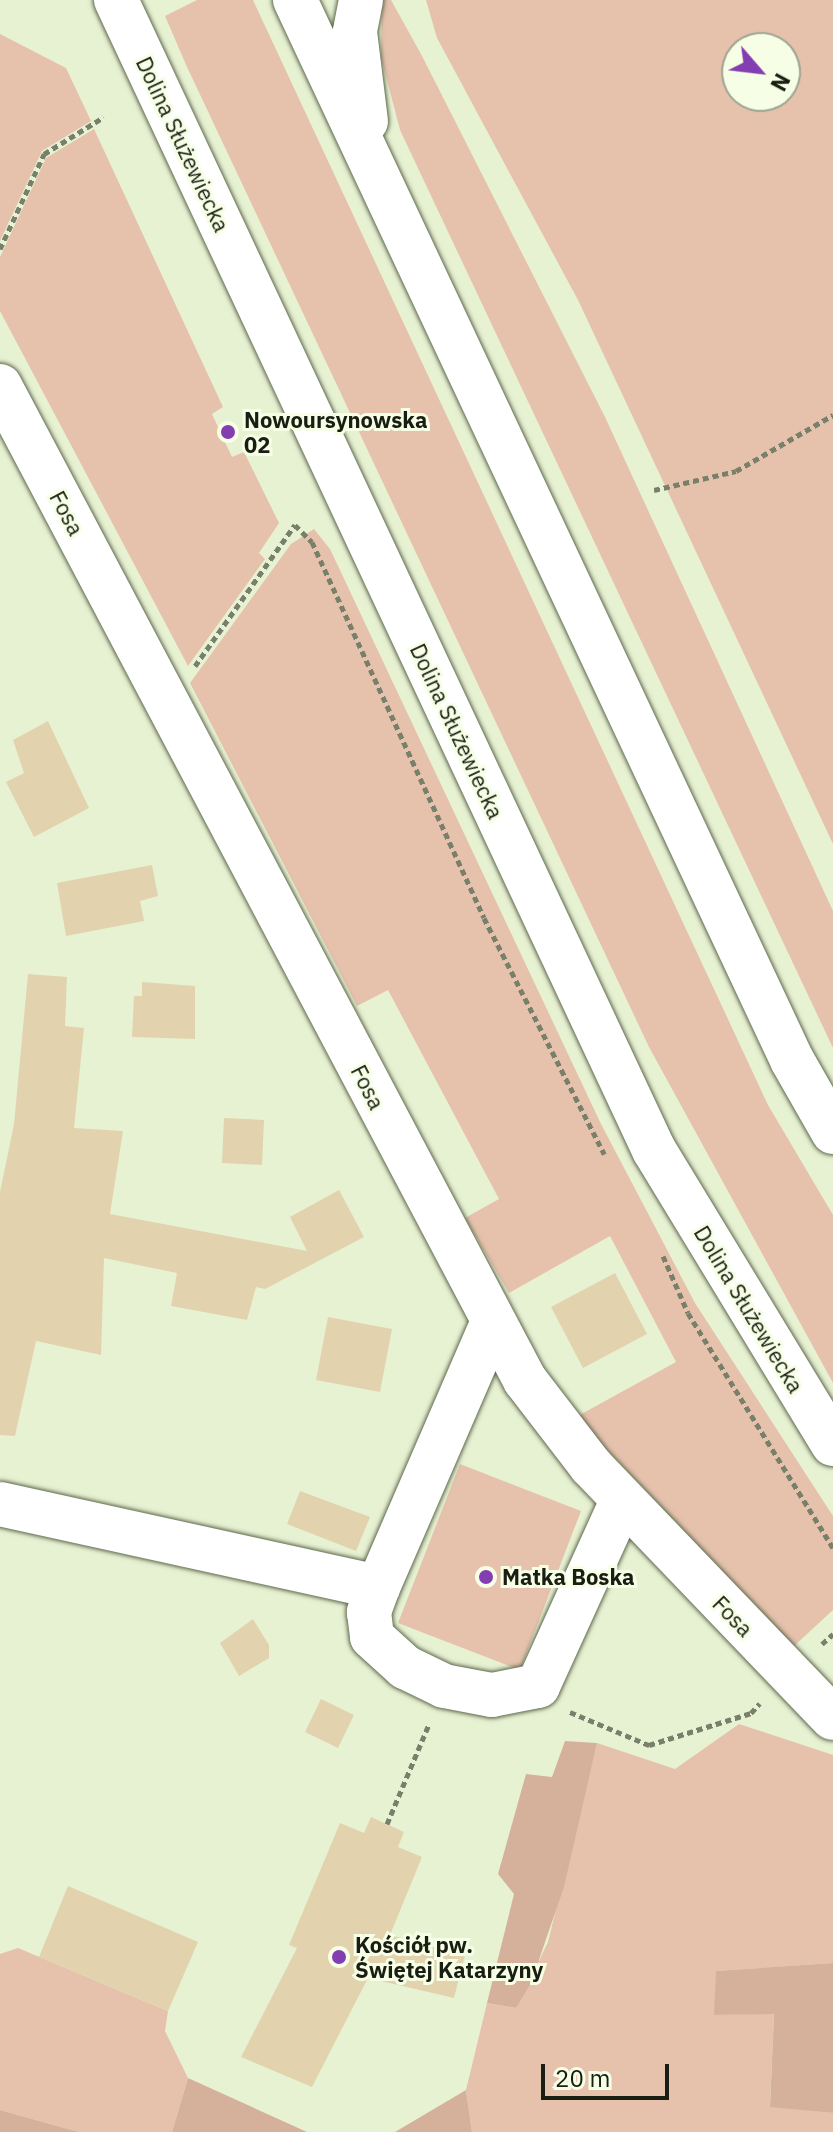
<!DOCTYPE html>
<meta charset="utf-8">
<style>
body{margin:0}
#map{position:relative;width:833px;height:2132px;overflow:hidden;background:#e7f2d3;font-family:"IBM Plex Sans",sans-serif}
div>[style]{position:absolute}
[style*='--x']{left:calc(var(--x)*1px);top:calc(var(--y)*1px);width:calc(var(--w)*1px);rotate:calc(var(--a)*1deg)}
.green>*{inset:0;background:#e6c2ad}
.forest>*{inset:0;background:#d5b19b}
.building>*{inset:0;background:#e2d3ae}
.path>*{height:5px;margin-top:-2.5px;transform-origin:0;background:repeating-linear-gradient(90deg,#787f6b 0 6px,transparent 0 10px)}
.roads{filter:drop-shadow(0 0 2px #5f684d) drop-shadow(0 0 2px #5f684d)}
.minor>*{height:44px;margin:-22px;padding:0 22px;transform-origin:22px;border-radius:22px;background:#fff}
.major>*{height:44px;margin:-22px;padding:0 22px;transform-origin:22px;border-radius:22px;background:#fff}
.dots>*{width:22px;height:22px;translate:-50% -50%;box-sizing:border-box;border:4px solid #f6fee5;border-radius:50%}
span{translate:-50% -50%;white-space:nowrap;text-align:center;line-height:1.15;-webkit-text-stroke:6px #f6fee5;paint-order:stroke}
.street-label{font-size:22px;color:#191d12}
.poi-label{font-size:22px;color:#191d12;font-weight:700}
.left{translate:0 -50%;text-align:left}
.north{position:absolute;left:721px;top:32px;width:80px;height:80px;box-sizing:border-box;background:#f6fee5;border:2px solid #9ea491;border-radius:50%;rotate:118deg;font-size:22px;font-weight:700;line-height:32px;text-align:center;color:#191d12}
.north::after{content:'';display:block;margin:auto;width:28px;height:36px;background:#833eb1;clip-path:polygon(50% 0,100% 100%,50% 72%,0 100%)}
.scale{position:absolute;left:541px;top:2064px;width:128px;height:36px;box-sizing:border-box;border:4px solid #191d12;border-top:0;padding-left:10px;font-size:24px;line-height:28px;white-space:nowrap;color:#191d12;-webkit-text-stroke:6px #f6fee5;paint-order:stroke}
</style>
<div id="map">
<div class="green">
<div style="clip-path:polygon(197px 0,253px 0,768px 1105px,833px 1215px,833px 1383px,649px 1047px,187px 67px,165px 16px)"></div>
<div style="clip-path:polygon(382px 0,391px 0,421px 54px,605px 417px,833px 911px,833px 1048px,400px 130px,381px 57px)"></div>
<div style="clip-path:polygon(evenodd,426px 0,833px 0,833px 844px,578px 300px,437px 38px,426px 0,737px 48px,785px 48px,785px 96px,737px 96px,737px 48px)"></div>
<div style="clip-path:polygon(0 34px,66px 68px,91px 121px,42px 151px,0 241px)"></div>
<div style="clip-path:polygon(94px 129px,223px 407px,212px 414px,232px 457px,244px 452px,279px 523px,259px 553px,265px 559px,188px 666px,0 311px,0 257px,46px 158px)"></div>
<div style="clip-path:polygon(314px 529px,330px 549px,601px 1124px,695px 1303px,833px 1516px,833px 1610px,794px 1646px,576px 1417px,676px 1362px,610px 1236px,509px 1293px,465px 1218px,499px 1199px,388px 990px,357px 1006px,190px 683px,291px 544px)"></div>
<div style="clip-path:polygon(460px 1464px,581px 1511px,520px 1670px,398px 1623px)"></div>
<div style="clip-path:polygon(739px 1724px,833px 1755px,833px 1963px,717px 1971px,715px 2015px,774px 2013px,770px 2106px,833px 2113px,833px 2132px,472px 2132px,466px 2090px,487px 2003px,516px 2008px,548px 1942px,597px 1743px,675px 1769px)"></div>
<div style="clip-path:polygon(18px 1948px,168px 2011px,165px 2031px,188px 2078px,172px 2132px,79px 2132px,0 2110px,0 1954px)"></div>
</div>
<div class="forest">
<div style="clip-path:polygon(565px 1741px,597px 1743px,564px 1887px,531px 1983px,516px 2008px,487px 2003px,514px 1894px,498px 1874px,526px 1774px,552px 1777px)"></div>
<div style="clip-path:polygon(833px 1963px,833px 2113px,770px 2107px,774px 2014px,714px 2015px,716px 1971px)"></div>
<div style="clip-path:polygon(188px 2078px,307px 2132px,172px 2132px)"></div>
<div style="clip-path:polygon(466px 2090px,472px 2132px,395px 2132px)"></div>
<div style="clip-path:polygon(0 2110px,79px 2132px,0 2132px)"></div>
</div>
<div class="building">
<div style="clip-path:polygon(48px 721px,89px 808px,34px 837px,6px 782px,24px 773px,13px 740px)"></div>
<div style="clip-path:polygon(152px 865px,158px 896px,140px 901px,144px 921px,66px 936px,57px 883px)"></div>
<div style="clip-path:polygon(28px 974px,67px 977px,65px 1026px,84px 1028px,74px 1128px,123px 1131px,110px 1214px,307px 1251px,290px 1217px,339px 1190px,364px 1237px,265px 1289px,256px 1287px,247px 1320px,171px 1306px,177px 1273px,104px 1258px,101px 1355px,36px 1341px,15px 1436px,0 1435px,0 1192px,14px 1124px)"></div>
<div style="clip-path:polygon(142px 982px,195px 986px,195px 1039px,132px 1037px,134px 996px,142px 996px)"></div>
<div style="clip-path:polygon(224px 1118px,264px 1120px,262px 1165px,222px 1163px)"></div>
<div style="clip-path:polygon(615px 1273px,647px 1334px,583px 1368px,551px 1307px)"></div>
<div style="clip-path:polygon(328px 1317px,392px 1329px,380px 1392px,316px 1380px)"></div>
<div style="clip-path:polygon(300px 1491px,370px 1517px,356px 1551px,287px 1524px)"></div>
<div style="clip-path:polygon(253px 1619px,269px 1645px,269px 1658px,239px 1676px,220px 1643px)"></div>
<div style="clip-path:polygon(321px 1699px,354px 1715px,338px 1748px,305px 1732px)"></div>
<div style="clip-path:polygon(371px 1817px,404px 1832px,398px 1847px,422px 1857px,390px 1935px,465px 1955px,454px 1998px,368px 1978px,312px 2087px,241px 2057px,297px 1948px,289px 1945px,340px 1823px,364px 1833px)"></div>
<div style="clip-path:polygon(68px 1886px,198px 1942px,168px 2011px,39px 1957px)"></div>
</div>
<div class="path">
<div style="--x:0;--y:249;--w:105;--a:-65.1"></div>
<div style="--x:44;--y:154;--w:70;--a:-31.7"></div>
<div style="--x:654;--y:490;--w:84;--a:-13"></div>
<div style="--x:736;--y:471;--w:112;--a:-30"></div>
<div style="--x:195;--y:666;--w:173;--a:-54.7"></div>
<div style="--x:295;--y:525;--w:24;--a:45"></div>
<div style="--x:312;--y:542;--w:413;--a:65.4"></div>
<div style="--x:484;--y:918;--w:265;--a:63"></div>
<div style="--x:663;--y:1256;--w:62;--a:66.3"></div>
<div style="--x:688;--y:1313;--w:276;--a:58.3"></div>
<div style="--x:822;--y:1644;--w:15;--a:-42"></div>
<div style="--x:570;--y:1712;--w:86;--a:22.7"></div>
<div style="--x:649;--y:1745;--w:107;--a:-17.4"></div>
<div style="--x:751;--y:1713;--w:13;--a:-48"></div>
<div style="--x:387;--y:1824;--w:108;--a:-67.2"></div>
</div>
<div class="roads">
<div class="minor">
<div style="--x:0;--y:386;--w:1124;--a:62.16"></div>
<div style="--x:525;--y:1380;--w:108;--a:52.5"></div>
<div style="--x:591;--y:1466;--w:349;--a:46.2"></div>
<div style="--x:491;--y:1326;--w:284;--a:113.4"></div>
<div style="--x:378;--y:1587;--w:27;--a:110"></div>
<div style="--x:369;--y:1612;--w:25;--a:83"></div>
<div style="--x:372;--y:1637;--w:45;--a:42.3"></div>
<div style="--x:405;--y:1667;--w:43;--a:26"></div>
<div style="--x:444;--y:1686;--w:49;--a:10.6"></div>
<div style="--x:492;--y:1695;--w:47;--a:-11.1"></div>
<div style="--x:538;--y:1686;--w:203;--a:-65.6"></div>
<div style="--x:0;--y:1504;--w:387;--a:12.4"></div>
</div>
<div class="major">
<div style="--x:116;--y:0;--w:1270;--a:64.93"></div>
<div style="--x:654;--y:1150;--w:344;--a:58.7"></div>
<div style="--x:295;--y:0;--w:1171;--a:64.88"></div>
<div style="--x:792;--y:1060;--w:83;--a:60.3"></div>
<div style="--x:361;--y:0;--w:33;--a:101"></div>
<div style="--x:355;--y:32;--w:90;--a:83"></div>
</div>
</div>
<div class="dots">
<div style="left:228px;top:432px;background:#833eb1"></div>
<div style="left:486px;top:1577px;background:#833eb1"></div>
<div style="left:339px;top:1957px;background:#833eb1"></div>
</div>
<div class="street-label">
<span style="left:183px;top:144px;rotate:65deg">Dolina Służewiecka</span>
<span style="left:67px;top:513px;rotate:62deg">Fosa</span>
<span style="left:457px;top:731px;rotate:65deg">Dolina Służewiecka</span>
<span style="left:368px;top:1087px;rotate:63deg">Fosa</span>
<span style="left:749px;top:1309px;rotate:59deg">Dolina Służewiecka</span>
<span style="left:733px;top:1616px;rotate:46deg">Fosa</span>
</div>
<div class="poi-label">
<span class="left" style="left:244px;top:432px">Nowoursynowska<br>02</span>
<span class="left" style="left:502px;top:1577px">Matka Boska</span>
<span class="left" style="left:355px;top:1957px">Kościół pw.<br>Świętej Katarzyny</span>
</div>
<div class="north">N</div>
<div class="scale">20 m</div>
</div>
